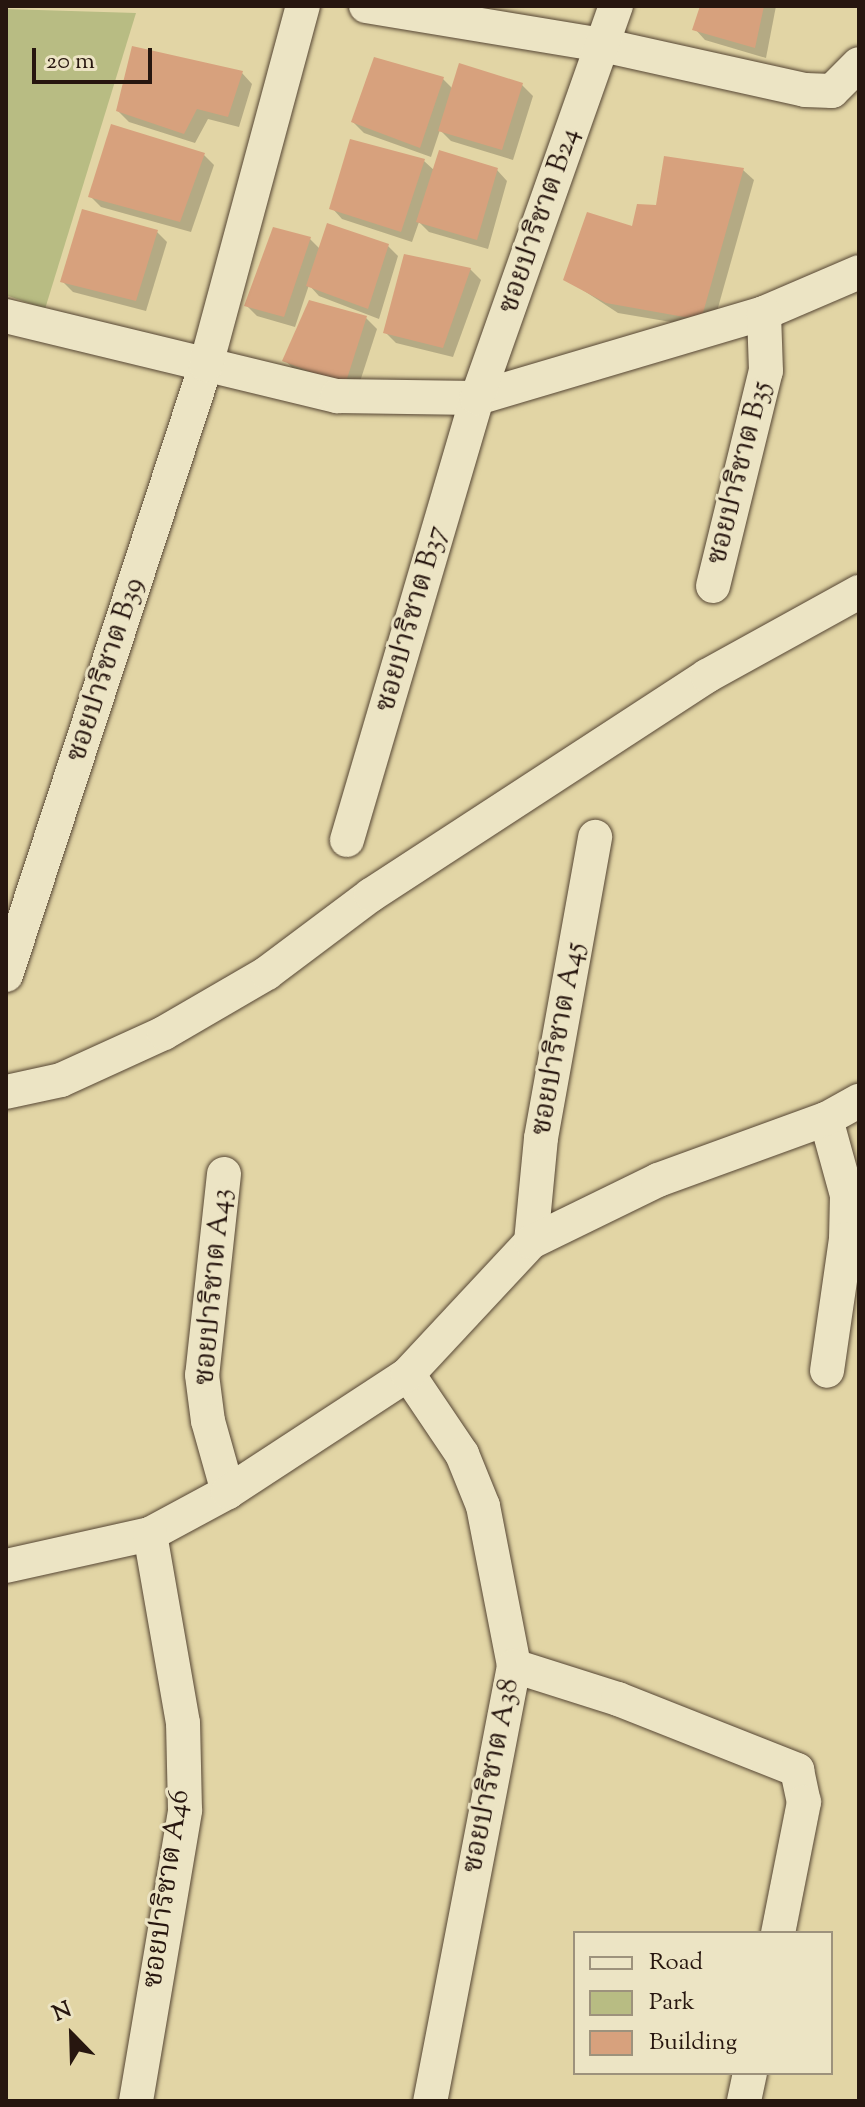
<!DOCTYPE html>
<meta charset="utf-8">
<style>
body{margin:0}
#map{position:relative;width:865px;height:2107px;overflow:hidden;background:#e2d5a5;font-family:"Sorts Mill Goudy","Noto Serif Thai",serif}
div>[style]{position:absolute}
[style*='--x']{left:calc(var(--x)*1px);top:calc(var(--y)*1px);width:calc(var(--w)*1px);rotate:calc(var(--a)*1deg)}
.green>*{inset:0;background:#b8bc83}
.shadow>*{inset:0;background:#0003}
.building>*{inset:0;background:#d7a17d}
.roads{filter:drop-shadow(0 0 2px #564634) drop-shadow(0 0 2px #564634)}
.minor>*{height:34px;margin:-17px;padding:0 17px;transform-origin:17px;border-radius:17px;background:#ece4c4}
span{translate:-50% -50%;white-space:nowrap;text-align:center;line-height:1.15;-webkit-text-stroke:6px #ece4c4;paint-order:stroke}
.street-label{font-size:28px;color:#27160f}
.frame{position:absolute;inset:0;border:8px solid #27160f;pointer-events:none}
.legend{position:absolute;left:573px;top:1931px;width:260px;height:144px;box-sizing:border-box;background:#ece4c4;border:2px solid #9d927c;margin:0;padding:10px 14px;list-style:none;font-size:24px;color:#27160f}
.legend li{display:flex;align-items:center;gap:16px;height:40px}
.legend b{width:40px;border:2px solid #9d927c}
.north{position:absolute;left:32px;top:1995px;width:80px;height:80px;-webkit-text-stroke:6px #ece4c4;paint-order:stroke;rotate:337deg;font-size:22px;font-weight:700;line-height:32px;text-align:center;color:#27160f}
.north::after{content:'';display:block;margin:auto;width:28px;height:36px;background:#27160f;clip-path:polygon(50% 0,100% 100%,50% 72%,0 100%)}
.scale{position:absolute;left:32px;top:48px;width:120px;height:36px;box-sizing:border-box;border:4px solid #27160f;border-top:0;padding-left:10px;font-size:24px;line-height:28px;white-space:nowrap;color:#27160f;-webkit-text-stroke:6px #ece4c4;paint-order:stroke}
</style>
<div id="map">
<div class="green">
<div style="clip-path:polygon(6px 9px,136px 13px,45px 309px,6px 295px)"></div>
</div>
<div class="shadow">
<div style="clip-path:polygon(702px 6px,776px 6px,766px 58px,705px 40px,695px 29px)"></div>
<div style="clip-path:polygon(375px 59px,443px 79px,453px 89px,522px 85px,533px 96px,513px 160px,451px 141px,440px 130px,431px 157px,364px 133px,353px 122px)"></div>
<div style="clip-path:polygon(242px 73px,252px 84px,239px 127px,208px 119px,195px 143px,129px 122px,118px 111px)"></div>
<div style="clip-path:polygon(352px 141px,424px 161px,435px 171px,497px 170px,507px 181px,488px 249px,429px 232px,419px 222px,412px 242px,342px 219px,332px 208px)"></div>
<div style="clip-path:polygon(203px 154px,214px 165px,191px 232px,101px 207px,90px 196px)"></div>
<div style="clip-path:polygon(743px 170px,754px 180px,712px 329px,618px 313px,566px 279px,657px 207px)"></div>
<div style="clip-path:polygon(156px 231px,167px 242px,146px 311px,73px 292px,62px 281px)"></div>
<div style="clip-path:polygon(310px 239px,320px 249px,387px 245px,398px 256px,379px 319px,319px 296px,309px 285px,295px 327px,257px 316px,246px 305px)"></div>
<div style="clip-path:polygon(470px 269px,481px 280px,453px 357px,396px 343px,385px 332px)"></div>
<div style="clip-path:polygon(366px 318px,377px 329px,356px 394px,295px 371px,285px 360px)"></div>
</div>
<div class="building">
<div style="clip-path:polygon(700px 6px,764px 6px,755px 48px,692px 30px)"></div>
<div style="clip-path:polygon(132px 46px,243px 71px,228px 117px,197px 109px,184px 134px,116px 111px)"></div>
<div style="clip-path:polygon(374px 57px,444px 77px,420px 148px,351px 122px)"></div>
<div style="clip-path:polygon(459px 63px,523px 83px,502px 150px,438px 131px)"></div>
<div style="clip-path:polygon(111px 124px,205px 153px,180px 222px,88px 197px)"></div>
<div style="clip-path:polygon(350px 139px,425px 159px,401px 232px,329px 209px)"></div>
<div style="clip-path:polygon(439px 150px,498px 168px,477px 240px,416px 222px)"></div>
<div style="clip-path:polygon(664px 156px,744px 168px,701px 320px,606px 303px,563px 280px,587px 212px,632px 226px,637px 204px,656px 205px)"></div>
<div style="clip-path:polygon(82px 209px,158px 230px,136px 301px,60px 282px)"></div>
<div style="clip-path:polygon(327px 223px,389px 244px,368px 309px,306px 286px)"></div>
<div style="clip-path:polygon(273px 227px,311px 237px,284px 317px,244px 306px)"></div>
<div style="clip-path:polygon(404px 254px,471px 268px,443px 348px,383px 333px)"></div>
<div style="clip-path:polygon(309px 300px,367px 316px,345px 385px,282px 361px)"></div>
</div>
<div class="roads">
<div class="minor">
<div style="--x:366;--y:6;--w:239;--a:9.4"></div>
<div style="--x:602;--y:45;--w:208;--a:12.5"></div>
<div style="--x:805;--y:90;--w:27;--a:2"></div>
<div style="--x:832;--y:91;--w:38;--a:-45"></div>
<div style="--x:6;--y:316;--w:341;--a:13.6"></div>
<div style="--x:337;--y:396;--w:140;--a:0.8"></div>
<div style="--x:477;--y:398;--w:299;--a:-16.5"></div>
<div style="--x:764;--y:313;--w:103;--a:-23.3"></div>
<div style="--x:713;--y:586;--w:221;--a:-76.2"></div>
<div style="--x:766;--y:371;--w:58;--a:-92"></div>
<div style="--x:347;--y:840;--w:461;--a:-73.6"></div>
<div style="--x:477;--y:398;--w:416;--a:-70.5"></div>
<div style="--x:6;--y:975;--w:642;--a:-71.85"></div>
<div style="--x:206;--y:365;--w:372;--a:-74.9"></div>
<div style="--x:6;--y:1092;--w:56;--a:-12.3"></div>
<div style="--x:61;--y:1080;--w:113;--a:-24.5"></div>
<div style="--x:164;--y:1033;--w:119;--a:-30.2"></div>
<div style="--x:267;--y:973;--w:130;--a:-36.9"></div>
<div style="--x:371;--y:895;--w:401;--a:-33.1"></div>
<div style="--x:707;--y:676;--w:174;--a:-28.9"></div>
<div style="--x:826;--y:1119;--w:79;--a:74.6"></div>
<div style="--x:847;--y:1195;--w:44;--a:91.3"></div>
<div style="--x:846;--y:1239;--w:133;--a:98.2"></div>
<div style="--x:224;--y:1174;--w:202;--a:96.2"></div>
<div style="--x:202;--y:1375;--w:46;--a:82.6"></div>
<div style="--x:208;--y:1421;--w:74;--a:74.3"></div>
<div style="--x:531;--y:1242;--w:104;--a:-84.5"></div>
<div style="--x:541;--y:1138;--w:306;--a:-79.8"></div>
<div style="--x:408;--y:1374;--w:97;--a:56"></div>
<div style="--x:462;--y:1454;--w:56;--a:68"></div>
<div style="--x:483;--y:1506;--w:163;--a:79"></div>
<div style="--x:514;--y:1666;--w:443;--a:100.9"></div>
<div style="--x:6;--y:1566;--w:148;--a:-12.5"></div>
<div style="--x:150;--y:1534;--w:89;--a:-28.3"></div>
<div style="--x:228;--y:1492;--w:215;--a:-33.2"></div>
<div style="--x:408;--y:1374;--w:180;--a:-47"></div>
<div style="--x:531;--y:1242;--w:141;--a:-26"></div>
<div style="--x:658;--y:1180;--w:179;--a:-20"></div>
<div style="--x:826;--y:1119;--w:38;--a:-29"></div>
<div style="--x:514;--y:1666;--w:109;--a:17.6"></div>
<div style="--x:618;--y:1699;--w:193;--a:21.6"></div>
<div style="--x:797;--y:1770;--w:33;--a:78"></div>
<div style="--x:804;--y:1802;--w:134;--a:101.2"></div>
<div style="--x:136;--y:2101;--w:295;--a:-80.4"></div>
<div style="--x:185;--y:1810;--w:87;--a:-91.3"></div>
<div style="--x:183;--y:1723;--w:192;--a:-99.9"></div>
<div style="--x:744;--y:2101;--w:29;--a:-78"></div>
</div>
</div>
<div class="street-label">
<span style="left:540px;top:221px;rotate:-71deg">ซอยปาริชาต B24</span>
<span style="left:740px;top:473px;rotate:-76deg">ซอยปาริชาต B35</span>
<span style="left:412px;top:619px;rotate:-74deg">ซอยปาริชาต B37</span>
<span style="left:106px;top:670px;rotate:-72deg">ซอยปาริชาต B39</span>
<span style="left:559px;top:1039px;rotate:-80deg">ซอยปาริชาต A45</span>
<span style="left:214px;top:1287px;rotate:-85deg">ซอยปาริชาต A43</span>
<span style="left:492px;top:1776px;rotate:-79deg">ซอยปาริชาต A38</span>
<span style="left:167px;top:1889px;rotate:-82deg">ซอยปาริชาต A46</span>
</div>
<div class="frame"></div>
<ul class="legend">
<li><b style="height:10px;background:#ece4c4"></b>Road</li>
<li><b style="height:22px;background:#b8bc83"></b>Park</li>
<li><b style="height:22px;background:#d7a17d"></b>Building</li>
</ul>
<div class="north">N</div>
<div class="scale">20 m</div>
</div>
